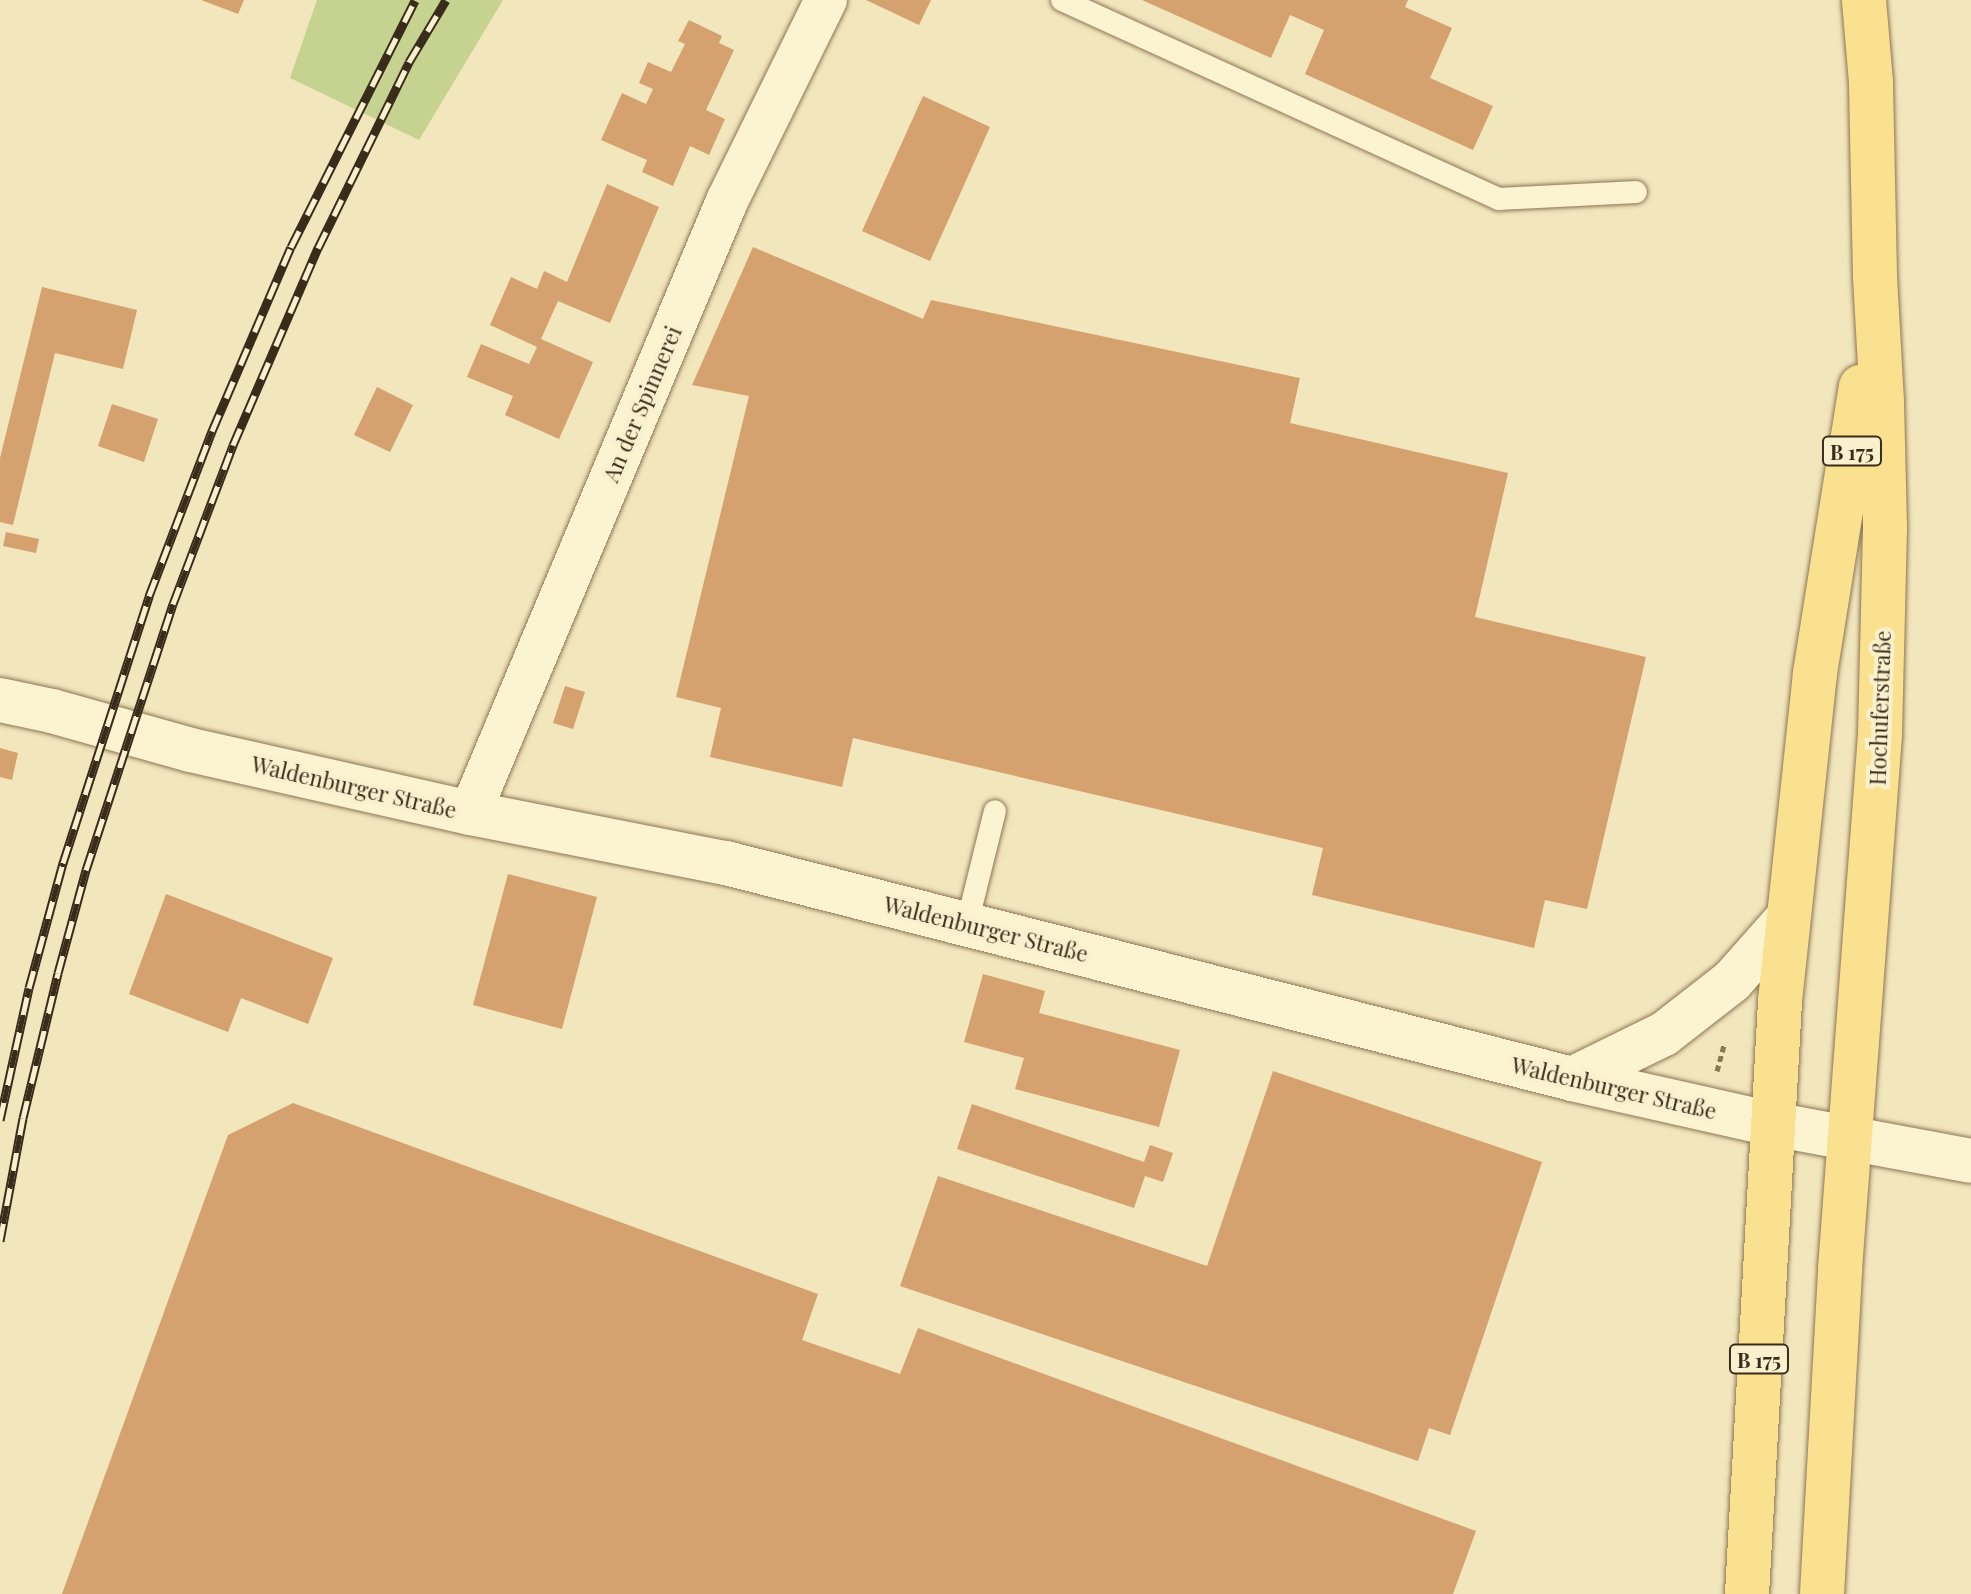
<!DOCTYPE html>
<meta charset="utf-8">
<style>
body{margin:0}
#map{position:relative;width:1971px;height:1594px;overflow:hidden;background:#f2e6bd;font-family:"Playfair Display",serif}
div>[style]{position:absolute}
[style*='--x']{left:calc(var(--x)*1px);top:calc(var(--y)*1px);width:calc(var(--w)*1px);rotate:calc(var(--a)*1deg)}
.green>*{inset:0;background:#c5d290}
.building>*{inset:0;background:#d5a16f}
.path>*{height:5px;margin-top:-2.5px;transform-origin:0;background:repeating-linear-gradient(90deg,#8c7654 0 6px,transparent 0 10px)}
.roads{filter:drop-shadow(0 0 2px #8c7654) drop-shadow(0 0 2px #8c7654)}
.lane>*{height:22px;margin:-11px;padding:0 11px;transform-origin:11px;border-radius:11px;background:#fcf3d1}
.street>*{height:42px;margin:-21px;padding:0 21px;transform-origin:21px;border-radius:21px;background:#fcf3d1}
.secondary>*{height:44px;margin:-22px;padding:0 22px;transform-origin:22px;border-radius:22px;background:#fcf3d1}
.primary>*{height:44px;margin:-22px;padding:0 22px;transform-origin:22px;border-radius:22px;background:#fae190}
.rail>*{height:9px;margin-top:-4.5px;transform-origin:0;background:repeating-linear-gradient(90deg,#f9f0ce 0 18px,#3a2c1b 0 36px);box-sizing:border-box;border-block:2px solid #3a2c1b}
span{translate:-50% -50%;white-space:nowrap;text-align:center;line-height:1.15;-webkit-text-stroke:8px #f9f0ce;paint-order:stroke}
.shield-label span{padding:2px 6px;background:#f9f0ce;border:2px solid;border-radius:6px;-webkit-text-stroke-width:0}
.shield-label{font-size:20px;color:#3a2c1b;font-weight:700}
.street-label{font-size:22px;color:#3a2c1b}
</style>
<div id="map">
<div class="green">
<div style="clip-path:polygon(317px 0,503px 0,419px 140px,290px 78px)"></div>
</div>
<div class="building">
<div style="clip-path:polygon(201px 0,244px 0,238px 14px)"></div>
<div style="clip-path:polygon(866px 0,931px 0,919px 25px)"></div>
<div style="clip-path:polygon(1142px 0,1408px 0,1405px 7px,1452px 28px,1430px 78px,1493px 106px,1473px 150px,1305px 74px,1324px 30px,1290px 15px,1271px 58px)"></div>
<div style="clip-path:polygon(689px 20px,722px 36px,719px 43px,734px 50px,706px 110px,725px 119px,709px 155px,690px 146px,673px 186px,642px 172px,647px 160px,601px 140px,622px 93px,646px 104px,653px 89px,639px 83px,648px 62px,671px 72px,685px 44px,678px 41px)"></div>
<div style="clip-path:polygon(923px 96px,990px 127px,930px 261px,862px 231px)"></div>
<div style="clip-path:polygon(607px 184px,659px 207px,610px 323px,558px 301px,541px 339px,593px 362px,559px 439px,505px 415px,513px 396px,467px 377px,481px 344px,529px 364px,537px 347px,490px 325px,511px 277px,537px 289px,544px 271px,567px 282px)"></div>
<div style="clip-path:polygon(753px 247px,923px 319px,931px 300px,1300px 378px,1290px 423px,1508px 473px,1475px 617px,1646px 657px,1587px 909px,1545px 900px,1534px 948px,1312px 895px,1323px 848px,853px 738px,842px 787px,710px 757px,721px 708px,676px 697px,749px 396px,692px 385px)"></div>
<div style="clip-path:polygon(42px 287px,137px 310px,123px 369px,55px 353px,13px 525px,0 522px,0 458px)"></div>
<div style="clip-path:polygon(377px 387px,413px 405px,390px 452px,354px 435px)"></div>
<div style="clip-path:polygon(112px 404px,158px 419px,144px 462px,98px 446px)"></div>
<div style="clip-path:polygon(6px 532px,39px 539px,36px 553px,3px 546px)"></div>
<div style="clip-path:polygon(565px 686px,585px 692px,573px 729px,553px 723px)"></div>
<div style="clip-path:polygon(0 748px,18px 753px,12px 780px,0 777px)"></div>
<div style="clip-path:polygon(508px 874px,597px 897px,562px 1029px,473px 1005px)"></div>
<div style="clip-path:polygon(166px 894px,333px 958px,308px 1024px,241px 998px,228px 1032px,129px 994px)"></div>
<div style="clip-path:polygon(983px 974px,1045px 991px,1039px 1013px,1180px 1050px,1159px 1127px,1015px 1089px,1024px 1058px,964px 1042px)"></div>
<div style="clip-path:polygon(1273px 1071px,1542px 1162px,1450px 1435px,1429px 1428px,1418px 1461px,900px 1286px,938px 1176px,1207px 1266px)"></div>
<div style="clip-path:polygon(293px 1103px,818px 1294px,802px 1340px,900px 1374px,918px 1328px,1476px 1531px,1453px 1594px,62px 1594px,228px 1135px)"></div>
<div style="clip-path:polygon(972px 1104px,1144px 1162px,1150px 1145px,1173px 1153px,1163px 1182px,1145px 1176px,1134px 1208px,957px 1149px)"></div>
</div>
<div class="path">
<div style="--x:1717;--y:1071;--w:30;--a:-75"></div>
</div>
<div class="roads">
<div class="lane">
<div style="--x:1062;--y:0;--w:480;--a:24.5"></div>
<div style="--x:1499;--y:199;--w:137;--a:-2.9"></div>
<div style="--x:967;--y:924;--w:116;--a:-76.1"></div>
</div>
<div class="street">
<div style="--x:470;--y:813;--w:664;--a:-67.22"></div>
<div style="--x:727;--y:201;--w:224;--a:-63.8"></div>
</div>
<div class="secondary">
<div style="--x:0;--y:700;--w:53;--a:11.9"></div>
<div style="--x:52;--y:711;--w:144;--a:15.7"></div>
<div style="--x:191;--y:750;--w:286;--a:12.7"></div>
<div style="--x:470;--y:813;--w:261;--a:11.1"></div>
<div style="--x:726;--y:863;--w:873;--a:14.32"></div>
<div style="--x:1572;--y:1079;--w:205;--a:12.7"></div>
<div style="--x:1772;--y:1124;--w:202;--a:10.5"></div>
<div style="--x:1572;--y:1079;--w:102;--a:-26.1"></div>
<div style="--x:1664;--y:1034;--w:86;--a:-37.9"></div>
<div style="--x:1732;--y:981;--w:84;--a:-48.4"></div>
</div>
<div class="primary">
<div style="--x:1747;--y:1594;--w:594;--a:-86.81"></div>
<div style="--x:1780;--y:1001;--w:330;--a:-83.9"></div>
<div style="--x:1815;--y:673;--w:290;--a:-80.9"></div>
<div style="--x:1822;--y:1594;--w:325;--a:-86.8"></div>
<div style="--x:1840;--y:1269;--w:536;--a:-85.72"></div>
<div style="--x:1880;--y:734;--w:208;--a:-88.6"></div>
<div style="--x:1885;--y:526;--w:124;--a:-91.4"></div>
<div style="--x:1882;--y:402;--w:126;--a:-93.2"></div>
<div style="--x:1875;--y:276;--w:194;--a:-91.2"></div>
<div style="--x:1871;--y:82;--w:82;--a:-94.9"></div>
</div>
</div>
<div class="rail">
<div style="--x:0;--y:1120;--w:135;--a:-77.6"></div>
<div style="--x:29;--y:988;--w:130;--a:-74.8"></div>
<div style="--x:63;--y:863;--w:281;--a:-72.1"></div>
<div style="--x:149;--y:596;--w:177;--a:-69.1"></div>
<div style="--x:212;--y:431;--w:200;--a:-66.8"></div>
<div style="--x:291;--y:247;--w:276;--a:-63.3"></div>
<div style="--x:0;--y:1241;--w:125;--a:-79.4"></div>
<div style="--x:23;--y:1118;--w:149;--a:-76.4"></div>
<div style="--x:58;--y:973;--w:107;--a:-74.8"></div>
<div style="--x:86;--y:870;--w:280;--a:-71.9"></div>
<div style="--x:173;--y:604;--w:170;--a:-69.3"></div>
<div style="--x:233;--y:445;--w:215;--a:-66.7"></div>
<div style="--x:318;--y:248;--w:207;--a:-63.9"></div>
<div style="--x:409;--y:62;--w:72;--a:-59.2"></div>
</div>
<div class="shield-label">
<span style="left:1852px;top:451px">B 175</span>
<span style="left:1759px;top:1359px">B 175</span>
</div>
<div class="street-label">
<span style="left:642px;top:404px;rotate:-67deg">An der Spinnerei</span>
<span style="left:1880px;top:708px;rotate:-88deg">Hochuferstraße</span>
<span style="left:354px;top:787px;rotate:13deg">Waldenburger Straße</span>
<span style="left:986px;top:929px;rotate:14deg">Waldenburger Straße</span>
<span style="left:1614px;top:1088px;rotate:13deg">Waldenburger Straße</span>
</div>
</div>
